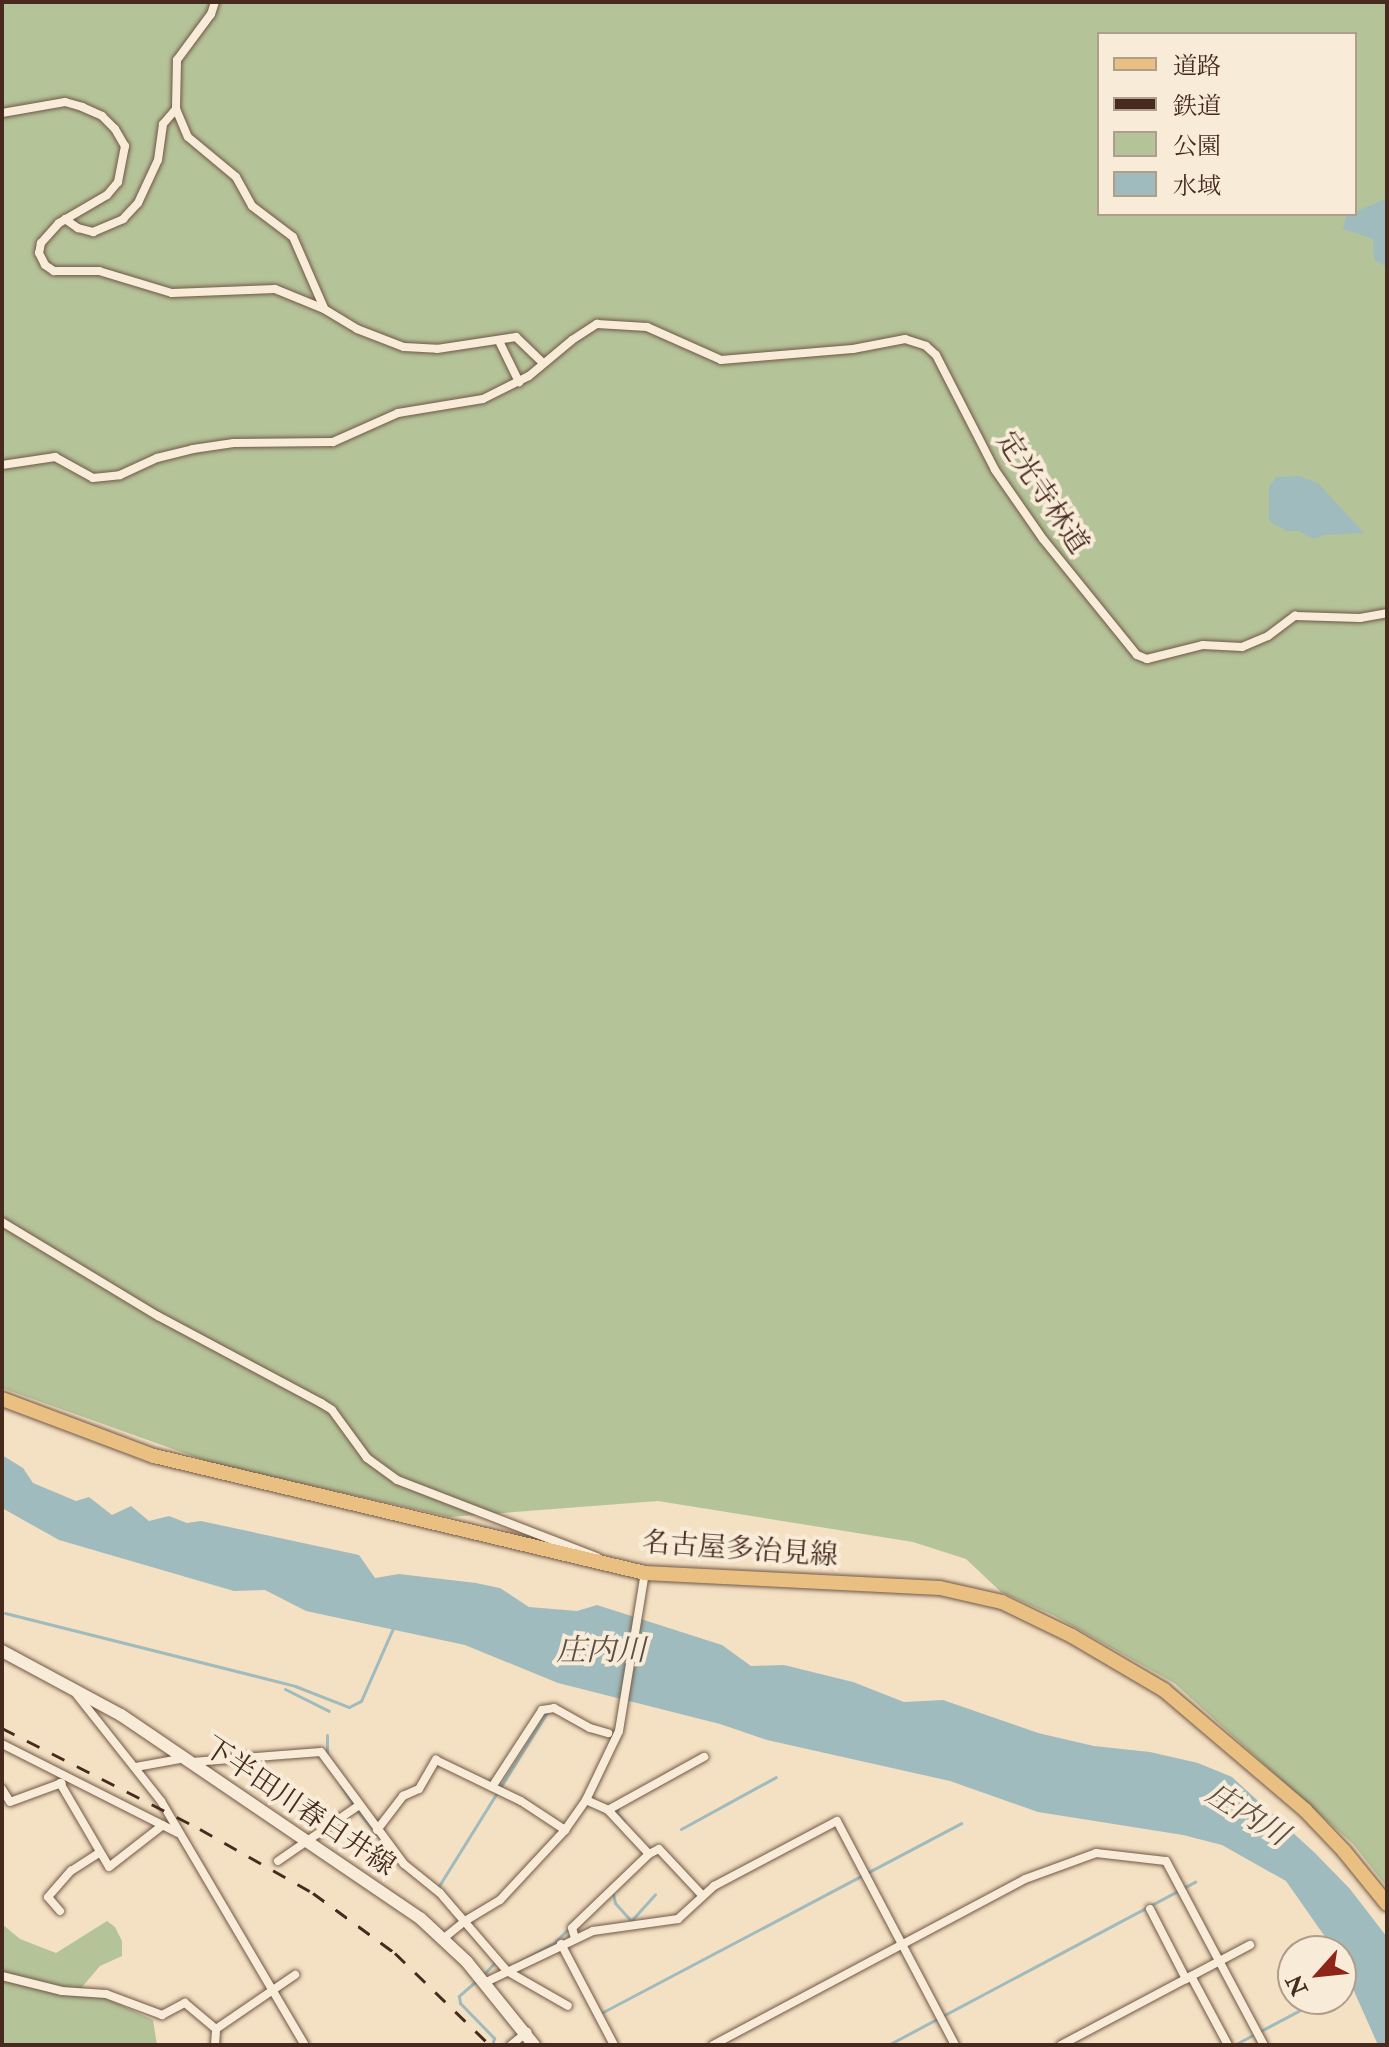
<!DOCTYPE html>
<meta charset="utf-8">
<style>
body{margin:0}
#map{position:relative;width:1389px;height:2047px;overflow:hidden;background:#f4e0c3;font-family:"IM FELL Double Pica","Noto Serif JP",serif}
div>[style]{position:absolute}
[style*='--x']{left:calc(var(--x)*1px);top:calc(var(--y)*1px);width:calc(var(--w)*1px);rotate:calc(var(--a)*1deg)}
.green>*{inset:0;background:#b5c399}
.water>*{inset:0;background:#a0bbbd}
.stream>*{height:3px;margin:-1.5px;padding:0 1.5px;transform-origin:1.5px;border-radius:1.5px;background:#a0bbbd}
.roads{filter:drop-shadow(0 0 2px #715846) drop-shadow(0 0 2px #715846)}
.minor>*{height:8px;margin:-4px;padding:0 4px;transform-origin:4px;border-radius:4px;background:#f8ebd8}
.secondary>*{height:12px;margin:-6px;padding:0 6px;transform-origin:6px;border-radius:6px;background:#f8ebd8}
.primary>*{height:14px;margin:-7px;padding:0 7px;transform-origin:7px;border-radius:7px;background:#eac082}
.rail>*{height:3px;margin-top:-1.5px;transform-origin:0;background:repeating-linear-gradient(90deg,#452a1d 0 14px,transparent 0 28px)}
span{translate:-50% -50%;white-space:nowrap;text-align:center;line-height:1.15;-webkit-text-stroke:8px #f8ebd8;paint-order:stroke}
.street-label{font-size:28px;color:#452a1d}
.water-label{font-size:30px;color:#5c4e45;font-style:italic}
.frame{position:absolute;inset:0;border:4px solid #452a1d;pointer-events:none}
.legend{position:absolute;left:1097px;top:32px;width:260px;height:184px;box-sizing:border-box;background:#f8ebd8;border:2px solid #b09e8d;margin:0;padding:10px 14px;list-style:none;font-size:24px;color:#452a1d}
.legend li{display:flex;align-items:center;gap:16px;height:40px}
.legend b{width:40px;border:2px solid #b09e8d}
.north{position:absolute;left:1277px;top:1935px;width:80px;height:80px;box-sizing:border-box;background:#f8ebd8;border:2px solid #b09e8d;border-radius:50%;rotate:243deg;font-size:22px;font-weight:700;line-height:32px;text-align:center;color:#452a1d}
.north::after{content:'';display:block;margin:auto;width:28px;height:36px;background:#8f2418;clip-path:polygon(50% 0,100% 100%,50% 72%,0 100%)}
</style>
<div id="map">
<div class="green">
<div style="clip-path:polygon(evenodd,2px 2px,1387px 2px,1387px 1887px,1353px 1844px,1174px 1683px,1053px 1615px,1001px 1592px,966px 1559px,913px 1542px,658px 1501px,450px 1517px,215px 1464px,2px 1388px,2px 2px,1099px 34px,1355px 34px,1355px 214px,1099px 214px,1099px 34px)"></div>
<div style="clip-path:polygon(107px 1921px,115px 1927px,122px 1941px,122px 1956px,100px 1966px,82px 1987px,153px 2020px,157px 2045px,2px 2045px,2px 1924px,20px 1939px,56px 1953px)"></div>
</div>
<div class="water">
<div style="clip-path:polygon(1387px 198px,1387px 267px,1374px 260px,1373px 239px,1343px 229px,1346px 216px)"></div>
<div style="clip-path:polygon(1299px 476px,1319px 484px,1364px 533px,1324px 535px,1313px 539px,1299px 531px,1286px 531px,1269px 521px,1269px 487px,1276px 477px)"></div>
<div style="clip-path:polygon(2px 1455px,23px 1468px,33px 1483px,76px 1501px,89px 1497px,112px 1515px,131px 1506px,149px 1521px,169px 1516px,187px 1523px,201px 1521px,359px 1555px,375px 1578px,399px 1574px,476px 1583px,500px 1588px,529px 1607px,577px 1611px,597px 1605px,722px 1645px,751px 1666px,784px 1665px,853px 1682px,904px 1702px,943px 1700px,1038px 1733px,1094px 1746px,1150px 1752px,1198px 1763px,1232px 1777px,1315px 1853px,1350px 1889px,1387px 1937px,1387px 2045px,1378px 2045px,1341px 1962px,1341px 1951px,1335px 1951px,1286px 1881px,1222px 1845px,1183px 1835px,1038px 1812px,950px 1781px,767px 1740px,720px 1724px,558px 1683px,465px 1645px,306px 1611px,265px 1590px,234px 1591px,59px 1540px,2px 1508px)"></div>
</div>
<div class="stream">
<div style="--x:5;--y:1613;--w:299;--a:14.1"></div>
<div style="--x:295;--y:1686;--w:58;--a:21.3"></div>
<div style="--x:349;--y:1707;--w:13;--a:-27"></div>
<div style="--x:361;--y:1701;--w:82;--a:-66.3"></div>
<div style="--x:285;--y:1689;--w:49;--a:26.6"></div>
<div style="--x:327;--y:1755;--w:20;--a:-90"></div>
<div style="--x:341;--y:1786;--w:24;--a:57"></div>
<div style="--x:618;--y:1808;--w:5;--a:101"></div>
<div style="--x:617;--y:1813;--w:11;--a:49"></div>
<div style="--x:357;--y:1810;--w:36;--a:51"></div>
<div style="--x:681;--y:1829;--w:108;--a:-28.7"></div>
<div style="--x:437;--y:1889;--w:208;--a:-58.1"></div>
<div style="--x:613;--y:1894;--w:9;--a:77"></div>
<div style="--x:615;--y:1903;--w:24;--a:48"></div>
<div style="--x:631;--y:1921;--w:36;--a:-48"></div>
<div style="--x:511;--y:1966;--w:49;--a:-28.1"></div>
<div style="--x:554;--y:1943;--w:23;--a:-45"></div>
<div style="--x:484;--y:1974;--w:16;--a:-47"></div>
<div style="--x:476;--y:1981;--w:23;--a:139"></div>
<div style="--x:459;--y:1996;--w:7;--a:82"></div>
<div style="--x:460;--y:2003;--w:49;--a:45.8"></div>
<div style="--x:494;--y:2038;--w:4;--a:104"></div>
<div style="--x:603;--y:2012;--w:405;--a:-27.8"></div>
<div style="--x:888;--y:2045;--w:348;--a:-28"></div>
<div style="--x:1234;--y:2045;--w:86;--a:-27.8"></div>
</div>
<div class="roads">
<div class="minor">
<div style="--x:215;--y:2;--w:13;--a:108"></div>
<div style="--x:211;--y:14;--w:57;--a:126.5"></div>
<div style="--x:177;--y:60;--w:49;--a:91.2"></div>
<div style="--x:176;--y:109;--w:30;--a:67"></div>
<div style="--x:188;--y:137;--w:62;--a:39.8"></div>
<div style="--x:236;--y:177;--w:33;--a:61"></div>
<div style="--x:252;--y:206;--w:51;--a:37.1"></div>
<div style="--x:293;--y:237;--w:77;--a:66.4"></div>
<div style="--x:2;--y:113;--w:64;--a:-9.9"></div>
<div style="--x:65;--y:102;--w:18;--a:16"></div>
<div style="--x:82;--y:107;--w:22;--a:24"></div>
<div style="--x:102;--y:116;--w:18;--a:45"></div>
<div style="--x:115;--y:129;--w:20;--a:60"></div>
<div style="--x:125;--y:146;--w:37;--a:101"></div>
<div style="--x:118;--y:182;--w:17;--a:130"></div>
<div style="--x:107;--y:195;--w:56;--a:149.7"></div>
<div style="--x:59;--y:223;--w:27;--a:132"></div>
<div style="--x:41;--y:243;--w:10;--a:101"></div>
<div style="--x:39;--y:253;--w:13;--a:63"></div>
<div style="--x:45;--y:265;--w:11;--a:34"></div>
<div style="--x:54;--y:271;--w:45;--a:0"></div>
<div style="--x:99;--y:271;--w:76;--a:16.8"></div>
<div style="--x:172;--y:293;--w:103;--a:-2.2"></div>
<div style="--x:275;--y:289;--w:53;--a:22.2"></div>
<div style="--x:324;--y:309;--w:39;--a:31"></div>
<div style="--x:357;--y:329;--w:50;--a:21"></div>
<div style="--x:404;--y:347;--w:33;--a:3"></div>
<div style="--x:437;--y:349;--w:80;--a:-8.6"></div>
<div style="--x:516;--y:337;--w:37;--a:44"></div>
<div style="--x:65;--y:219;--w:16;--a:35"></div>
<div style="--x:78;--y:228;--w:16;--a:15"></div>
<div style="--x:93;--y:232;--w:33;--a:-23"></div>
<div style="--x:123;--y:219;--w:22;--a:-47"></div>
<div style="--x:138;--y:203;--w:47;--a:-65.1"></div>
<div style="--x:158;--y:160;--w:36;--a:-82"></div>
<div style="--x:163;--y:124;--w:20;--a:-49"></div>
<div style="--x:499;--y:341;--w:46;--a:64"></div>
<div style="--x:2;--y:465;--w:54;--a:-8.6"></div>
<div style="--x:55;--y:457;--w:43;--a:28.9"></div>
<div style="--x:93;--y:478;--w:27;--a:-6"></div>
<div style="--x:120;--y:475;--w:41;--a:-24.7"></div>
<div style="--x:157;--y:458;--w:37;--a:-14"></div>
<div style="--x:193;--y:449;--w:41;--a:-8.3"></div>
<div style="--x:234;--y:443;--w:99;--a:-0.6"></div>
<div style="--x:333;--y:442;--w:71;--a:-24"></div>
<div style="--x:398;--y:413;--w:86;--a:-9.4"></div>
<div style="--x:483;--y:399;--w:51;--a:-26.6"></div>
<div style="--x:529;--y:376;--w:56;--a:-39.9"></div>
<div style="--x:572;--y:340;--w:30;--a:-33"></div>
<div style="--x:597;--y:324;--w:50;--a:3.4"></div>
<div style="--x:647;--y:327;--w:81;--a:24"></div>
<div style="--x:721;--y:360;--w:132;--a:-4.8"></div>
<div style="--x:853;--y:349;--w:53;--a:-10.9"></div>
<div style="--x:905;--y:339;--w:22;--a:18"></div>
<div style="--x:926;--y:346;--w:13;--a:42"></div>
<div style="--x:936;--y:355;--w:129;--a:62.8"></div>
<div style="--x:995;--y:470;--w:84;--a:55.2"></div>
<div style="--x:1043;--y:539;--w:149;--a:51"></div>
<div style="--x:1137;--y:655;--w:11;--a:22"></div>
<div style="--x:1147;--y:659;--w:58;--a:-14"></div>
<div style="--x:1203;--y:645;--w:39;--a:3"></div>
<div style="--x:1242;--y:647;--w:28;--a:-23"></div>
<div style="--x:1268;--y:636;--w:34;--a:-37"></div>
<div style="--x:1295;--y:616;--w:65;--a:1.8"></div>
<div style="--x:1360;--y:618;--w:27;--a:-10"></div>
<div style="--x:2;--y:1222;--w:182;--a:31.1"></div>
<div style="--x:158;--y:1316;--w:185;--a:28.1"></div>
<div style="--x:321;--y:1403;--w:13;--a:32"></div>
<div style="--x:332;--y:1410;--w:59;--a:53.9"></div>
<div style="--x:367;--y:1458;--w:37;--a:36"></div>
<div style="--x:397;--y:1480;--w:214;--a:21.1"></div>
<div style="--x:77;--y:1695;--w:135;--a:51.6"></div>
<div style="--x:161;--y:1801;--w:283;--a:59.5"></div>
<div style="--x:2;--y:1744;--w:197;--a:26.8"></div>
<div style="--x:192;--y:1762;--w:129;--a:-4.4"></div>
<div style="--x:321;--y:1752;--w:139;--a:53.5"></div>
<div style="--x:404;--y:1864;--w:46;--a:38.9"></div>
<div style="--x:440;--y:1893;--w:103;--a:49.3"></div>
<div style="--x:507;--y:1971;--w:70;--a:29.8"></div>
<div style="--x:136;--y:1767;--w:50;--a:-10.4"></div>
<div style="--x:60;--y:1783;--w:97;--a:59.7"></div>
<div style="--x:109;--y:1867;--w:68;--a:-37.9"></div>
<div style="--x:492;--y:1787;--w:92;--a:-57"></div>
<div style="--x:542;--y:1710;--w:12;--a:-9"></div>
<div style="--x:554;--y:1708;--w:41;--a:29.1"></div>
<div style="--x:590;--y:1728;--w:19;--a:16"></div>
<div style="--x:2;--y:1789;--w:15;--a:58"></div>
<div style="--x:10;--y:1802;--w:55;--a:-20.1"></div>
<div style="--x:586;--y:1800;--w:24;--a:24"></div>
<div style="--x:608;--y:1810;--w:60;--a:47"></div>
<div style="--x:649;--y:1854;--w:11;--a:-27"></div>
<div style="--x:659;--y:1849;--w:64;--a:46.9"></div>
<div style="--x:608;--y:1810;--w:110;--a:-28.9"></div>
<div style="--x:377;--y:1830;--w:43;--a:-52.6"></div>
<div style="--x:403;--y:1796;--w:17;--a:-24"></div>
<div style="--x:419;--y:1789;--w:34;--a:-60"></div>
<div style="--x:436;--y:1760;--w:94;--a:25.8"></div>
<div style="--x:521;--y:1801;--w:53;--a:33.4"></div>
<div style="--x:278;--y:1861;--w:97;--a:-34.5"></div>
<div style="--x:1150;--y:1909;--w:79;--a:62.8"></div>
<div style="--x:60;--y:1911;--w:18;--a:-131"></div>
<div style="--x:48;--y:1897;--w:35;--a:-49"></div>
<div style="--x:71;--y:1871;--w:33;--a:-33"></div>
<div style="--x:444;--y:1938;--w:27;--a:-39"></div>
<div style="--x:465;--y:1921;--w:41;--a:-31"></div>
<div style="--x:500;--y:1900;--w:96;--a:-47.1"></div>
<div style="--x:565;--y:1830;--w:37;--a:-55"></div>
<div style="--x:586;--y:1800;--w:76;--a:-64.4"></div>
<div style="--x:619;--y:1731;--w:160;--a:-80.7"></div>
<div style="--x:575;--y:1938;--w:10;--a:-107"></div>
<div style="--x:572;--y:1928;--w:107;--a:-43.9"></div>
<div style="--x:561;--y:1944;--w:114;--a:62.3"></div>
<div style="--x:2;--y:1976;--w:62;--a:14"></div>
<div style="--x:62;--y:1991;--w:44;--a:3.9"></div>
<div style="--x:106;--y:1994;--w:60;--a:20.6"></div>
<div style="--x:162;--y:2015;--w:26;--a:-28"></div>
<div style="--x:185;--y:2003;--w:40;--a:40"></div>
<div style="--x:1191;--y:1976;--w:78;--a:61.8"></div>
<div style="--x:484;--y:1983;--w:121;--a:-25.5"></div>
<div style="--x:593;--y:1931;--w:86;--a:-8"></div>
<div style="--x:678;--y:1919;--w:49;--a:-42.5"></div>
<div style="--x:714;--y:1886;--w:139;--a:-27.9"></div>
<div style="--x:837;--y:1821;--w:253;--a:62.2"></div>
<div style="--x:215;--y:2045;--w:16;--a:-86"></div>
<div style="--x:216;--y:2029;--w:96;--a:-34.4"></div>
<div style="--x:511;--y:2045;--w:21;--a:-39"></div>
<div style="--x:713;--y:2045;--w:353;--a:-28"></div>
<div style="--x:1025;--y:1879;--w:76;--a:-20.1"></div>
<div style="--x:1096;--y:1853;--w:70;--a:6.5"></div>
<div style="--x:1166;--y:1861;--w:208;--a:62"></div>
<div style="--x:1061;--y:2045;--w:214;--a:-27.9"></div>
</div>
<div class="secondary">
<div style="--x:2;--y:1651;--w:135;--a:28.3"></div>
<div style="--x:121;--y:1715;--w:361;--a:34.2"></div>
<div style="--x:420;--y:1918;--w:64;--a:43.1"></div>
<div style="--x:467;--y:1962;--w:107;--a:51.1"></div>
</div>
<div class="primary">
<div style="--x:2;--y:1399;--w:162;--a:20.6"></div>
<div style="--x:154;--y:1456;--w:505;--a:13.4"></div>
<div style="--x:645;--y:1573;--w:295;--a:2.9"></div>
<div style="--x:940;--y:1588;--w:64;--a:12.7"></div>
<div style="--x:1002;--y:1602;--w:78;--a:25.9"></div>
<div style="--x:1072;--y:1636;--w:107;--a:30.4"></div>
<div style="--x:1164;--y:1690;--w:185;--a:40.4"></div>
<div style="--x:1305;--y:1810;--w:57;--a:46.4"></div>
<div style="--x:1344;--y:1851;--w:68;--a:50.9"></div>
</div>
</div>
<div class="rail">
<div style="--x:2;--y:1728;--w:222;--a:27"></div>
<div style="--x:200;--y:1829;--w:130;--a:29.5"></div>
<div style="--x:313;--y:1893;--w:102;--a:36.2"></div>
<div style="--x:395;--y:1953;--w:132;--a:44.1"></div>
</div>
<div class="street-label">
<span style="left:1042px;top:493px;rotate:56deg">定光寺林道</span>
<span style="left:740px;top:1550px;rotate:4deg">名古屋多治見線</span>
<span style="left:299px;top:1807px;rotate:34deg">下半田川春日井線</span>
</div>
<div class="water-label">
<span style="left:601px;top:1651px">庄内川</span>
<span style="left:1247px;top:1815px;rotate:32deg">庄内川</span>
</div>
<div class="frame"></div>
<ul class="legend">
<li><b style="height:10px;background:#eac082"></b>道路</li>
<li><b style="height:10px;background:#452a1d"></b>鉄道</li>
<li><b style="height:22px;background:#b5c399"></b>公園</li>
<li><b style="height:22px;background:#a0bbbd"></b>水域</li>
</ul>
<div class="north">N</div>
</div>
